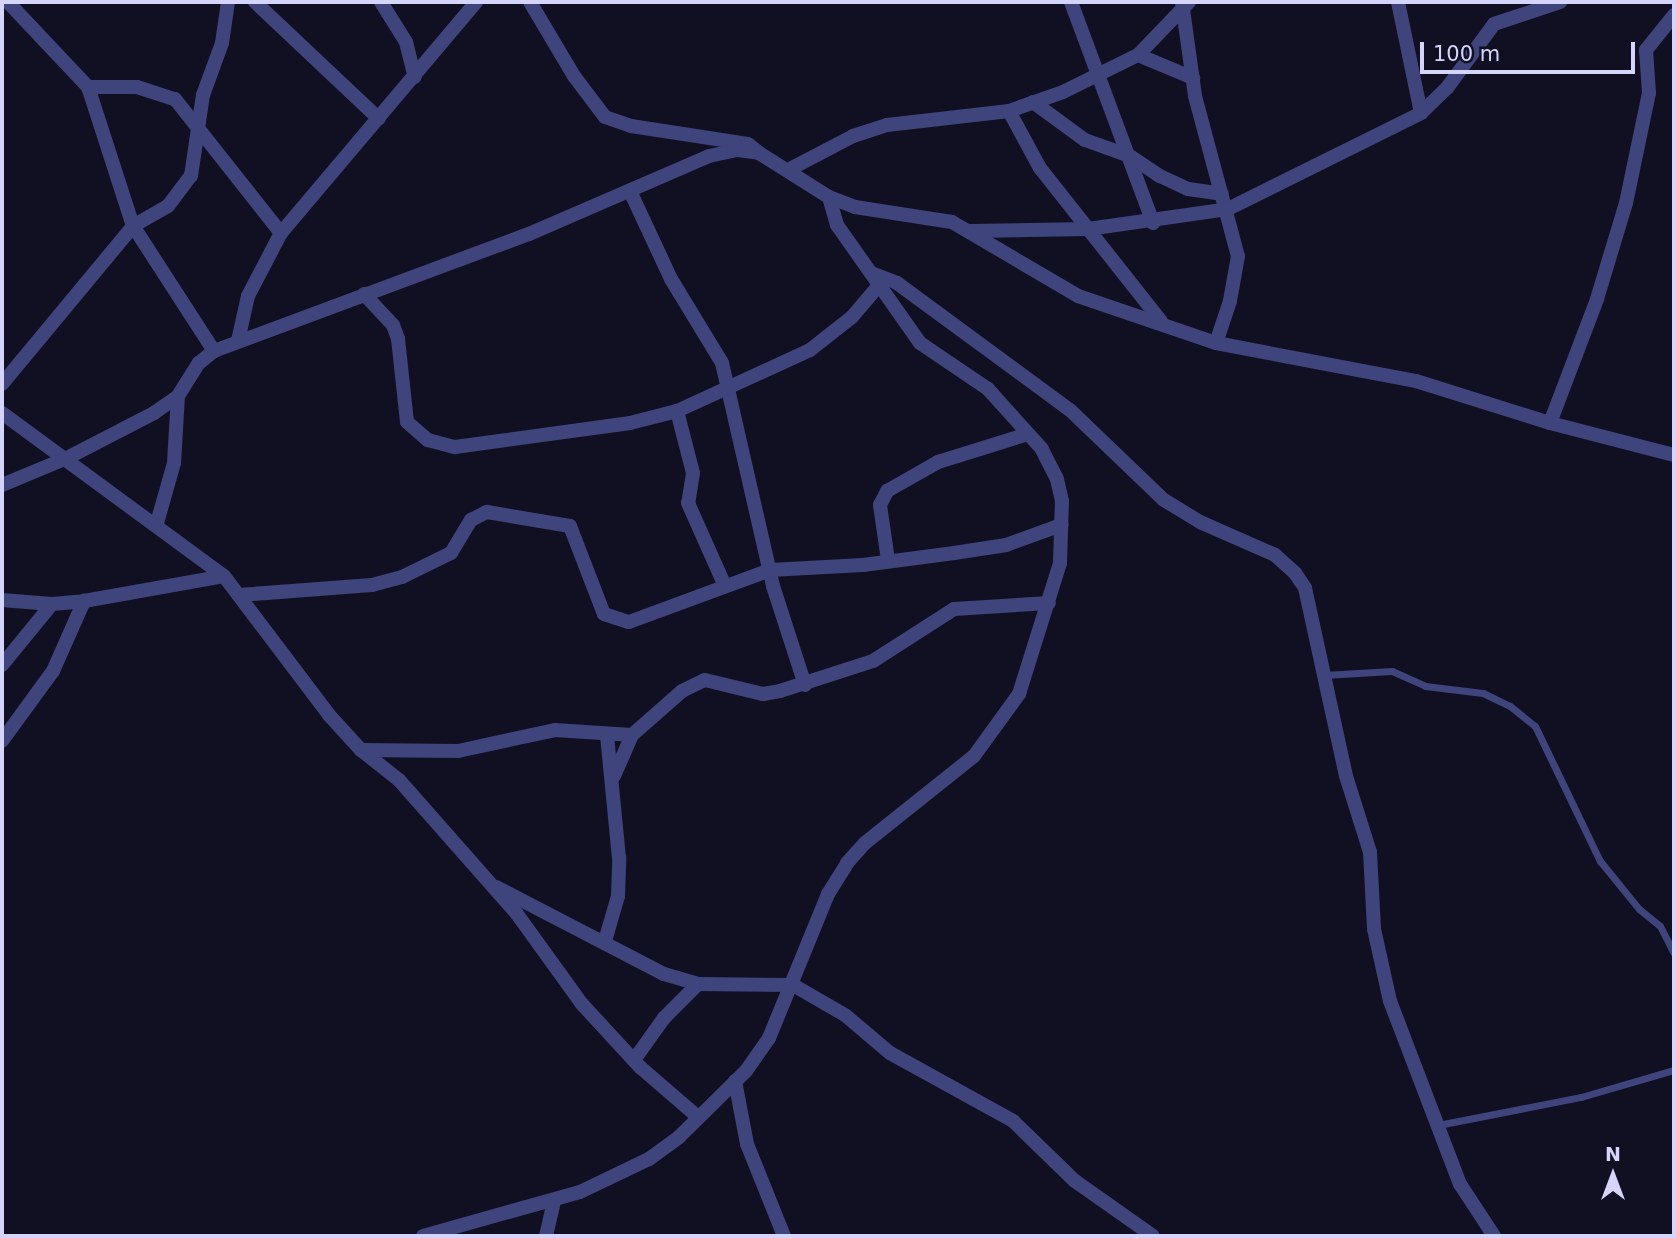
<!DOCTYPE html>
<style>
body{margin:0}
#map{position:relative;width:1676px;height:1238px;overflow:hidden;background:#111022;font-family:"DejaVu Sans",sans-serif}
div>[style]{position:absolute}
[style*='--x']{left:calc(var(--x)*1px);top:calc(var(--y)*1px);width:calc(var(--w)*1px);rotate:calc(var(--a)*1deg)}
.service>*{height:7px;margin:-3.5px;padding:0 3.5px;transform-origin:3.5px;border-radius:3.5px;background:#3f447c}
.minor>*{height:14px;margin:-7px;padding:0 7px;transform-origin:7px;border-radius:7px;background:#3f447c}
.tertiary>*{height:14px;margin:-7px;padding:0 7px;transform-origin:7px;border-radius:7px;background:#3f447c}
span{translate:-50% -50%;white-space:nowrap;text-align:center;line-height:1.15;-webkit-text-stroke:5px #111022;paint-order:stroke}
.frame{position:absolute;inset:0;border:4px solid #d5d5fb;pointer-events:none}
.north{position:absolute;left:1578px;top:1140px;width:70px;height:70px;-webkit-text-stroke:5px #111022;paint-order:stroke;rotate:0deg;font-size:19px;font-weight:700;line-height:28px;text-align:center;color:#d5d5fb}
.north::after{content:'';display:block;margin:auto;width:24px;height:32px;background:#d5d5fb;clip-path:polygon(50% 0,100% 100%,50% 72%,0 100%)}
.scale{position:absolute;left:1420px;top:42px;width:215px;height:32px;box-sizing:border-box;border:4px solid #d5d5fb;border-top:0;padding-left:9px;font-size:21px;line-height:24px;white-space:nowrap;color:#d5d5fb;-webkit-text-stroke:5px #111022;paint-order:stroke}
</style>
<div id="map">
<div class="service">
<div style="--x:1324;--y:675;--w:68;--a:-3.4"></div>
<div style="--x:1392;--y:671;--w:36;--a:24"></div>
<div style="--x:1425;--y:686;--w:58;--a:6.9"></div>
<div style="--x:1483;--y:693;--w:30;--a:26"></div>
<div style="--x:1510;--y:706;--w:32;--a:39"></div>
<div style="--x:1535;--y:726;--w:150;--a:64.3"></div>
<div style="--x:1600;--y:861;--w:62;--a:50.9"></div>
<div style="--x:1639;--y:909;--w:27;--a:39"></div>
<div style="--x:1660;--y:926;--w:30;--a:63"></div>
<div style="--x:1438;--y:1125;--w:146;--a:-11.1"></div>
<div style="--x:1581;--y:1097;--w:97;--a:-16.2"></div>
</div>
<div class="minor">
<div style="--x:255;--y:2;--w:170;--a:43.3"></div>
<div style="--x:381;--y:2;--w:47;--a:58"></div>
<div style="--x:406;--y:42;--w:36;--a:76"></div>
<div style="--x:530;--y:2;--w:86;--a:59.3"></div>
<div style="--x:574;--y:76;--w:51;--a:52.9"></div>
<div style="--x:605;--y:117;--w:28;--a:19"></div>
<div style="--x:631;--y:126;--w:118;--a:8.7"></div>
<div style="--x:748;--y:144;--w:14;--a:39"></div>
<div style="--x:1071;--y:2;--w:236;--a:69.6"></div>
<div style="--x:1182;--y:2;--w:95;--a:82.1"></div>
<div style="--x:1195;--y:96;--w:166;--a:75"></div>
<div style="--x:1238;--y:256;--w:46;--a:100.1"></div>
<div style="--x:1230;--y:301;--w:44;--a:108.4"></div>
<div style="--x:1398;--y:2;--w:113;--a:78.3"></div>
<div style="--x:1138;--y:55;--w:60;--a:22.7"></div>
<div style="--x:88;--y:87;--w:49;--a:0"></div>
<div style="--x:137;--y:87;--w:40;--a:18"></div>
<div style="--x:175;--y:99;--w:171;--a:51.7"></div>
<div style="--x:1033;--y:102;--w:64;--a:36.2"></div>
<div style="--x:1085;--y:140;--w:48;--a:19.6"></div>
<div style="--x:1130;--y:156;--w:36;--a:34"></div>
<div style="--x:1160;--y:176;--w:31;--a:25"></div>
<div style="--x:1188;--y:189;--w:34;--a:8"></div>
<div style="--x:1009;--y:111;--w:65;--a:61.5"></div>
<div style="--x:1040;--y:168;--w:195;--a:51.7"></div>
<div style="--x:790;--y:169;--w:71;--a:-27.6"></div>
<div style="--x:853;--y:136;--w:36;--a:-18"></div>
<div style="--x:887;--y:125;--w:123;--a:-6.5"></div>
<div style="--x:1009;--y:111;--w:57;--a:-19.4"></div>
<div style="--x:1063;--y:92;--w:84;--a:-26.3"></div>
<div style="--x:1138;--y:55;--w:74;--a:-46.1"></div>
<div style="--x:630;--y:191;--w:97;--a:65"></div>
<div style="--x:671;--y:279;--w:98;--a:58.7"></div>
<div style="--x:722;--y:363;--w:229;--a:77.1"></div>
<div style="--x:773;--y:586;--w:104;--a:72.1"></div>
<div style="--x:971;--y:231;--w:117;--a:-1"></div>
<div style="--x:1088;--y:229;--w:141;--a:-8.1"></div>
<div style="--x:1228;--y:209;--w:216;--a:-26.4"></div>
<div style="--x:1421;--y:113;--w:36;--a:-44"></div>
<div style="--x:1447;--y:88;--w:79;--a:-53.7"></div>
<div style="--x:1494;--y:24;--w:70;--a:-18.4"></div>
<div style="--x:874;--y:274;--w:25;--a:21"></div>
<div style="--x:897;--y:283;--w:215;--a:36.3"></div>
<div style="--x:1070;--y:410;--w:130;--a:43.8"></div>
<div style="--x:1164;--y:500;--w:42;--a:31.4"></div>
<div style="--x:1200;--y:522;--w:82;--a:23.7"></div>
<div style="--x:1275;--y:555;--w:27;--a:42"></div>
<div style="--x:1295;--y:573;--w:18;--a:56"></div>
<div style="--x:1305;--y:588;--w:192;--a:77.7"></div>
<div style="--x:1346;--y:776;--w:80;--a:72.5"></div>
<div style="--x:1370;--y:852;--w:77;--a:87"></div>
<div style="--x:1374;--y:929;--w:74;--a:77.5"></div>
<div style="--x:1390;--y:1001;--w:196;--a:69.1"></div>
<div style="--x:1460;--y:1184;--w:62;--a:56.8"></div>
<div style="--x:364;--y:294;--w:42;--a:46.9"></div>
<div style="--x:393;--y:325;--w:15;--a:70"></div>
<div style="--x:398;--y:339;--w:83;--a:83.8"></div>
<div style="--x:407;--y:422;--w:28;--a:41"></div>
<div style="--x:428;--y:440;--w:28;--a:15"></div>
<div style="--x:455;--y:447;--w:177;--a:-7.8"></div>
<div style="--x:630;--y:423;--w:49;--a:-14.3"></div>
<div style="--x:677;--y:411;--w:146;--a:-24.6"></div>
<div style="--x:810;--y:350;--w:53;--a:-38.2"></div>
<div style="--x:852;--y:317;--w:43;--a:-49.7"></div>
<div style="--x:238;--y:341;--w:46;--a:-77.5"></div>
<div style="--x:248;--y:296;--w:71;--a:-62.4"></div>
<div style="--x:281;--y:233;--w:302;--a:-49.8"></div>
<div style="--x:214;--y:351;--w:149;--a:-122.9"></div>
<div style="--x:133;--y:226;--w:40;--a:-29.7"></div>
<div style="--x:168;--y:206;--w:38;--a:-53"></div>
<div style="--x:191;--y:176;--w:82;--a:-81.6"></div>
<div style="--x:203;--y:95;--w:55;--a:-69.9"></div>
<div style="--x:222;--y:43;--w:41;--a:-81.7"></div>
<div style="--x:2;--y:384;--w:205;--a:-50.3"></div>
<div style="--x:133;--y:226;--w:146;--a:-107.9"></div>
<div style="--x:88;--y:87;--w:117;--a:-133.3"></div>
<div style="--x:677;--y:411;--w:64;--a:75.5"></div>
<div style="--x:693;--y:473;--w:30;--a:99"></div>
<div style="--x:688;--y:503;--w:91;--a:66"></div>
<div style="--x:2;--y:413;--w:275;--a:36.3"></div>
<div style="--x:224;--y:576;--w:174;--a:52.9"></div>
<div style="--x:329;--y:715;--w:47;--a:47.6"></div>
<div style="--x:361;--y:750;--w:48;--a:38.3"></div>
<div style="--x:399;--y:780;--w:179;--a:48.6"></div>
<div style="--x:517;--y:914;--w:111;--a:54.2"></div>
<div style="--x:582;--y:1004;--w:86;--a:47.4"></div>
<div style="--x:640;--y:1067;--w:77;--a:40.8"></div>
<div style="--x:1550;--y:423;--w:133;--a:-69.2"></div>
<div style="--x:1597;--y:299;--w:100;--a:-73.2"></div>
<div style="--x:1626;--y:203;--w:112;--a:-78.2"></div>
<div style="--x:1649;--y:93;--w:43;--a:-94"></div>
<div style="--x:1646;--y:50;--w:45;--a:-51.3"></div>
<div style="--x:157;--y:523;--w:62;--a:-74.2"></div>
<div style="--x:174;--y:463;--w:67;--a:-86.6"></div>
<div style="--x:888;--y:560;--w:56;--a:-98.3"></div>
<div style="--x:880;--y:505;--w:16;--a:-63"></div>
<div style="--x:887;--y:491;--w:59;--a:-29.6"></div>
<div style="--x:938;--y:462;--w:94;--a:-17.3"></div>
<div style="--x:239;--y:595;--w:133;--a:-4.3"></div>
<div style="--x:372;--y:585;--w:31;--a:-15"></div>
<div style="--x:402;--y:577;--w:55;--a:-26.1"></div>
<div style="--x:451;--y:553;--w:39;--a:-59"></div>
<div style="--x:471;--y:520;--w:18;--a:-27"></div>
<div style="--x:487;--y:512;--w:84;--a:9.6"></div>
<div style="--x:570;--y:526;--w:94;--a:68.9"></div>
<div style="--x:604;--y:614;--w:26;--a:18"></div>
<div style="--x:629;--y:622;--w:150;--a:-20.2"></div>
<div style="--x:770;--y:570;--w:93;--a:-3.1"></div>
<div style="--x:863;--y:565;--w:92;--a:-7.5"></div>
<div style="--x:954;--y:553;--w:53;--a:-8.7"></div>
<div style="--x:1006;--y:545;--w:59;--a:-20"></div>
<div style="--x:2;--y:600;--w:50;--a:4.6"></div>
<div style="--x:52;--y:604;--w:32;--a:-5"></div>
<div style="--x:84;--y:601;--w:142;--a:-10.1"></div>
<div style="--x:2;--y:665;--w:79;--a:-50.7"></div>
<div style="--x:2;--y:741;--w:87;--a:-53.9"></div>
<div style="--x:53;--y:671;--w:77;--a:-66.1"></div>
<div style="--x:361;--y:750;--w:97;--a:0.6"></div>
<div style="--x:458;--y:751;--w:99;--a:-12.2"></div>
<div style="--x:555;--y:730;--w:77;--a:3.7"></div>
<div style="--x:632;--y:735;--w:67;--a:-41.3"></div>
<div style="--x:682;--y:691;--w:25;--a:-26"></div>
<div style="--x:705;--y:680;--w:60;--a:13.6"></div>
<div style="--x:763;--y:694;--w:17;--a:-10"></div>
<div style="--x:780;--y:691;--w:98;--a:-17.9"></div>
<div style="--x:873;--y:661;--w:96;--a:-32.7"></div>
<div style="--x:954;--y:609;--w:95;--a:-3.6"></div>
<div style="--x:614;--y:776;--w:45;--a:-66.3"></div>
<div style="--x:496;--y:887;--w:189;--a:27.4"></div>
<div style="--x:664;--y:974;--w:35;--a:16"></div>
<div style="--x:698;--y:984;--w:95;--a:0.6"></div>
<div style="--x:793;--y:985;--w:60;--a:30"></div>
<div style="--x:845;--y:1015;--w:59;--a:40.2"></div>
<div style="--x:890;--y:1053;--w:141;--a:28.9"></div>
<div style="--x:1013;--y:1121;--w:86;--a:44.1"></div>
<div style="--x:1075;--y:1181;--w:95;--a:35.2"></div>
<div style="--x:605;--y:941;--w:47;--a:-73.9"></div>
<div style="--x:618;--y:896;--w:38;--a:-88"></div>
<div style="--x:619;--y:858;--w:123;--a:-95.6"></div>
<div style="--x:634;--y:1060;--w:52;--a:-54.5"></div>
<div style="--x:664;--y:1018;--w:48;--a:-45"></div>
<div style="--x:735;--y:1081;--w:64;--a:79.2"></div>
<div style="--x:747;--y:1144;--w:99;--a:68.1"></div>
<div style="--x:423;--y:1236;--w:163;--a:-15.7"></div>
<div style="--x:580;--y:1192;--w:76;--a:-25.6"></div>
<div style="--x:649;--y:1159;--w:37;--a:-36"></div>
<div style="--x:679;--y:1137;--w:94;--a:-44.6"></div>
<div style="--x:746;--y:1071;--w:40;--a:-55.1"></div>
<div style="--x:769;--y:1038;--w:156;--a:-67.7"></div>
<div style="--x:828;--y:894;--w:36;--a:-58"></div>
<div style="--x:847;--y:863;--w:27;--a:-48"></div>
<div style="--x:865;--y:843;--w:139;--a:-38.6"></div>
<div style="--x:974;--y:756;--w:77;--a:-54"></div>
<div style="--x:1019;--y:694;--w:137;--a:-72.6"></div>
<div style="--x:1060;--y:563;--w:62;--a:-88.2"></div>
<div style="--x:1062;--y:501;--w:23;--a:-103"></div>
<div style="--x:1057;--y:479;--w:34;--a:-117"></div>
<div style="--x:1042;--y:449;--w:81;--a:-132"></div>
<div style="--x:988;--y:389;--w:82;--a:-145.9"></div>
<div style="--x:920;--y:343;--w:144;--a:-125.1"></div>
<div style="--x:837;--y:225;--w:29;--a:-106"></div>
<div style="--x:546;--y:1236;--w:37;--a:-77"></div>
</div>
<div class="tertiary">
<div style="--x:2;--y:485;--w:70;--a:-22.6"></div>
<div style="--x:67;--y:458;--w:98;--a:-27.3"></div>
<div style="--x:154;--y:413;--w:29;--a:-35"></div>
<div style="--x:178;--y:396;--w:39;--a:-58"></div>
<div style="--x:199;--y:363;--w:19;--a:-39"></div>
<div style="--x:214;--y:351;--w:336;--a:-20.4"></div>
<div style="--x:529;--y:234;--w:196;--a:-23.4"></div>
<div style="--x:709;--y:156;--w:30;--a:-12"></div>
<div style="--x:738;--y:150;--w:21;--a:8"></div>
<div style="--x:759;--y:153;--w:83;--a:32.2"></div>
<div style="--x:829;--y:197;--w:28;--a:21"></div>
<div style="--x:855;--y:207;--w:98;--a:8.8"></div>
<div style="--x:952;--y:222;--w:146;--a:30.4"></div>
<div style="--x:1078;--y:296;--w:146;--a:18.8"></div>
<div style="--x:1216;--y:343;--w:204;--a:10.8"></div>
<div style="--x:1416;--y:381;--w:140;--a:17.4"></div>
<div style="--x:1550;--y:423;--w:128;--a:14.5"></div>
</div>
<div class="frame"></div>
<div class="north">N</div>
<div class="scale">100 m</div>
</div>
